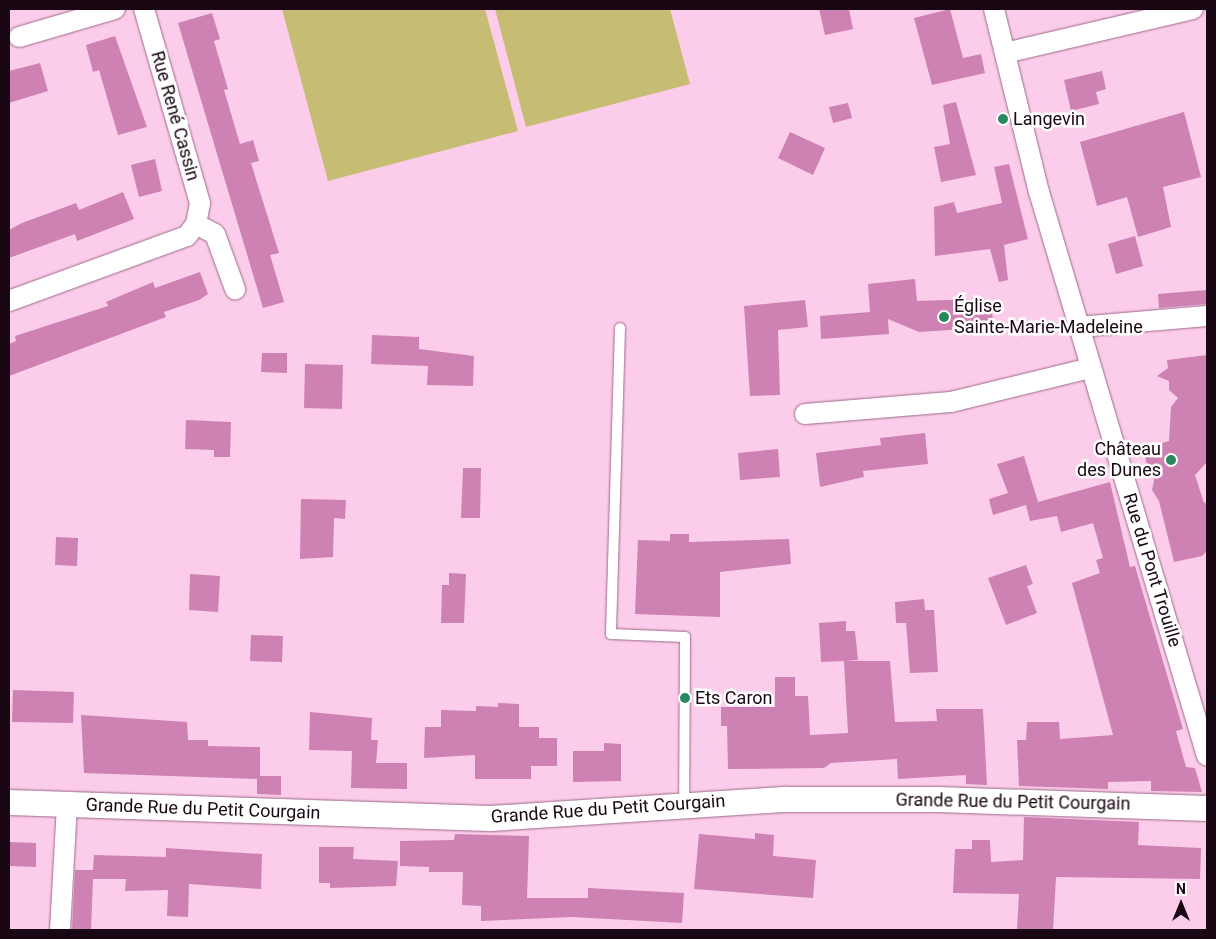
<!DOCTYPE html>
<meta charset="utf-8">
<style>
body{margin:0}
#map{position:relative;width:1216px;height:939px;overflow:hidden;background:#fccdea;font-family:Roboto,sans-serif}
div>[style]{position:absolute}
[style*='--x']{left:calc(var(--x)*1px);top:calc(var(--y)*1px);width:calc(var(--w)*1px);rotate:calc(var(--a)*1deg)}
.green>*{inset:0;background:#c7bc74}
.building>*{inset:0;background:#cd82b3}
.roads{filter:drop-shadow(0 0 1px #9e698b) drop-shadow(0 0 1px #9e698b)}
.service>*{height:10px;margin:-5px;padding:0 5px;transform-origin:5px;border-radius:5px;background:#fff}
.minor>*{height:20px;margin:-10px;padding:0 10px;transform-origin:10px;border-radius:10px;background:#fff}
.tertiary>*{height:25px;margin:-12.5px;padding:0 12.5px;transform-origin:12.5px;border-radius:12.5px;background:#fff}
.dots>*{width:14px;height:14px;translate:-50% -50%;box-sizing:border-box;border:2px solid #fefefe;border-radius:50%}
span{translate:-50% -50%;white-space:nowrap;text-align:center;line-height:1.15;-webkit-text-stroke:5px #fefefe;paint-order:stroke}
.street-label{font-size:18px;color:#1a0714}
.poi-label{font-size:18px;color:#1a0714}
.left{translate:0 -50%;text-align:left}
.right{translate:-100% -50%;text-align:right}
.frame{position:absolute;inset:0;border:10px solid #1a0714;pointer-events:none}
.north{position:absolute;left:1156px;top:879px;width:50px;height:50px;-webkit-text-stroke:4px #fefefe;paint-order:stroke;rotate:0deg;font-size:14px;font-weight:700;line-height:20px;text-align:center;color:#1a0714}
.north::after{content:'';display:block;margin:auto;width:18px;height:22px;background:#1a0714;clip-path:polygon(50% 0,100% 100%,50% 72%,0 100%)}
</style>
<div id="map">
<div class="green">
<div style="clip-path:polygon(282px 9px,485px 9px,518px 131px,328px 181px)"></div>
<div style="clip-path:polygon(495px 9px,670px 9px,690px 84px,526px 127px)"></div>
</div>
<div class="building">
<div style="clip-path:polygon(819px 9px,849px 9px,853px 29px,825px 35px)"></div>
<div style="clip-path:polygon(950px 9px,963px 58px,981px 54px,985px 73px,932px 85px,914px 18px)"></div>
<div style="clip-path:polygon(212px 13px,220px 39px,214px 41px,228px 89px,224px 90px,240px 144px,253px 140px,259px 161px,251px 163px,279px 253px,270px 255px,284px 302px,263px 308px,178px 23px)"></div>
<div style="clip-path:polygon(115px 36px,147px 127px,118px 135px,99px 70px,93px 72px,86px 45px)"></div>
<div style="clip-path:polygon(40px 63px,48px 91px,9px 103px,9px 71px)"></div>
<div style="clip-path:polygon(1102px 71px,1106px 89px,1096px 92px,1099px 104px,1071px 111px,1064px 80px)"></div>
<div style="clip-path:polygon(956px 102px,976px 175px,941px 182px,934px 147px,950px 144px,943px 105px)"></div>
<div style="clip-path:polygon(848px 103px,852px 118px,833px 123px,829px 107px)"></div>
<div style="clip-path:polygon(1184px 112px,1201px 177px,1163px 187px,1171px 227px,1138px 237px,1127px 197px,1097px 206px,1080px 142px)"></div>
<div style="clip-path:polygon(790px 132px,825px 148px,813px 175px,778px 158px)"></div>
<div style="clip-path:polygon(155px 159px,162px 191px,139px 197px,131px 165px)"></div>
<div style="clip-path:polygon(1009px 164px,1028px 239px,1004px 245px,1008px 280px,999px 282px,990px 249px,935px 256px,934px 207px,954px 202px,957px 213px,1002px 203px,994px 167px)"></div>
<div style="clip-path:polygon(123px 192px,134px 219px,77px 241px,75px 234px,9px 258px,9px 230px,22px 223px,76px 203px,79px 210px)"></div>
<div style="clip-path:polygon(1135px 236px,1143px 266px,1116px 274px,1108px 244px)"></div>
<div style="clip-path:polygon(200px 272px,208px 294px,199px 300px,164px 312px,166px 317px,9px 376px,9px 344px,16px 341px,15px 336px,108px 306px,106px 302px,153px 282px,155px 288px)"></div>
<div style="clip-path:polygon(915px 279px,917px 301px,975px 299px,991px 303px,993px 321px,981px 323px,979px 328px,919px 332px,888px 319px,889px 334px,821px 339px,820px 316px,870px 312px,868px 284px)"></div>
<div style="clip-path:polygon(1207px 290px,1207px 304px,1159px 308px,1158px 294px)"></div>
<div style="clip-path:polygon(805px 300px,808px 327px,778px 330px,780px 395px,750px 396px,744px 306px)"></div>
<div style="clip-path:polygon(372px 335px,419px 337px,419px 349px,474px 356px,473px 386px,427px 385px,428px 366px,371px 364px)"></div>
<div style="clip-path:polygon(262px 353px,287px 353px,287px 373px,261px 372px)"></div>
<div style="clip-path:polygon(1207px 355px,1207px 462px,1195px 475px,1204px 503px,1207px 502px,1207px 551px,1202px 556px,1174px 562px,1159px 501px,1152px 490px,1156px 470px,1147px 465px,1143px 448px,1169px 441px,1171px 407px,1178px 398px,1169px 390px,1169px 381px,1157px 376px,1168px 368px,1167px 360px)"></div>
<div style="clip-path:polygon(305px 364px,343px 365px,342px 409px,304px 408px)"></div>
<div style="clip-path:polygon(186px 420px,231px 422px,230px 457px,214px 457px,214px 450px,185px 449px)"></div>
<div style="clip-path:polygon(925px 433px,928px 464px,863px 471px,864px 477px,820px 487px,816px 453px,881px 445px,880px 438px)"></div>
<div style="clip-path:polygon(778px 449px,780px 477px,740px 480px,738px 453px)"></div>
<div style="clip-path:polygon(1024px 456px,1038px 502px,1110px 482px,1130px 567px,1135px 566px,1183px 729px,1176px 731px,1186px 767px,1195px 768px,1202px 792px,1151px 791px,1151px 781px,1108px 782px,1108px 789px,1019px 786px,1017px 740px,1026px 740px,1027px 722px,1059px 722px,1060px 739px,1113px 735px,1072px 583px,1100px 573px,1096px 560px,1103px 558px,1093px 523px,1061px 532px,1057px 516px,1030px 521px,1026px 505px,993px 515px,989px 499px,1008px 493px,997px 464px)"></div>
<div style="clip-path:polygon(463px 468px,481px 468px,480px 518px,461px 518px)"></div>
<div style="clip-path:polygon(301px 499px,346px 500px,345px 519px,334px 518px,333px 557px,300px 559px)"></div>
<div style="clip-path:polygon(670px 534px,689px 534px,689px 542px,789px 539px,791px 564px,720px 572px,720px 617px,635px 614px,638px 540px,670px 541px)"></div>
<div style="clip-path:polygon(56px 537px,78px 538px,77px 566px,55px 565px)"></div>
<div style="clip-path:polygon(1026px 565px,1033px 584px,1027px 586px,1037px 613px,1006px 625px,988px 578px)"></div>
<div style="clip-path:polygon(449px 573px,466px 574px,464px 623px,441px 623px,442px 585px,449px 585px)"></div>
<div style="clip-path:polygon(190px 574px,220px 576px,218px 612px,189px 610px)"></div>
<div style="clip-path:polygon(924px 599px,925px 610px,934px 610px,938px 672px,910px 673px,906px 623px,896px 623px,895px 602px)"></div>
<div style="clip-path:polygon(846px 621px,846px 631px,855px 631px,858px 660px,846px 661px,890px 661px,895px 722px,937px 721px,936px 709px,983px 709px,987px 785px,966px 784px,966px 775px,898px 779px,897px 759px,831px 763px,824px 768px,728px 769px,727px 726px,721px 726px,721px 707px,775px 707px,775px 677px,795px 677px,795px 696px,808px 696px,810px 735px,848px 733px,844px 661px,821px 662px,819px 623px)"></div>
<div style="clip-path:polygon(251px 635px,283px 636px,282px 662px,250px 661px)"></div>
<div style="clip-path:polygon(13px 690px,74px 692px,73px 723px,12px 722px)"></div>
<div style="clip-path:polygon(498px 703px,519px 704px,519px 727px,539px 727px,539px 738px,557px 738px,557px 766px,531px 766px,531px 779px,475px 779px,475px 755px,424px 758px,425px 727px,441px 727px,441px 710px,476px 711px,476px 706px,498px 707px)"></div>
<div style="clip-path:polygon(310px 712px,372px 718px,371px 740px,378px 740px,376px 763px,407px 763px,407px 789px,351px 788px,352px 751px,309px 750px)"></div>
<div style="clip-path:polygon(81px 715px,187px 722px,188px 740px,208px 740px,208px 746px,260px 747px,260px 776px,281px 776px,281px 795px,257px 794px,257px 779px,84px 773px)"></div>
<div style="clip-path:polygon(604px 743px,621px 744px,621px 781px,573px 782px,573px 751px,604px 751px)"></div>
<div style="clip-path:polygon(1024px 817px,1139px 822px,1138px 845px,1201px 848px,1200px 879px,1056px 877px,1053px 930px,1017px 930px,1019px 894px,953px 893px,955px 849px,972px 849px,972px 840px,990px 840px,991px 862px,1023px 860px)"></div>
<div style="clip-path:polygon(755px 833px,774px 835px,773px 856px,816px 860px,813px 898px,694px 889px,699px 834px,755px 839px)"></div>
<div style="clip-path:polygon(455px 834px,529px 836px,527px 898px,588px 898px,588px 888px,684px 893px,682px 923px,572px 917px,481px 921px,481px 906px,462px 905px,463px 872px,429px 872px,429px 867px,400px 866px,400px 841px,454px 840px)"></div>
<div style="clip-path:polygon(9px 842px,36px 843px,36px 867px,9px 866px)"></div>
<div style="clip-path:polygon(319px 847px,354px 847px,353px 859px,398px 861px,396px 886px,330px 888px,330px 883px,319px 883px)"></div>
<div style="clip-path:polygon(166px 848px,262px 854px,261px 889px,189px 884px,188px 917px,167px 916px,168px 890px,125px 891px,126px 879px,93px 879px,91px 930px,72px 930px,75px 870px,93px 870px,94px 855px,166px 857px)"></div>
</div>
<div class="roads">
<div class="service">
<div style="--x:620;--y:328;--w:306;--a:91.7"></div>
<div style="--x:611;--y:634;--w:74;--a:2.3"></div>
<div style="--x:685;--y:637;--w:168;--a:90.3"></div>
</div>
<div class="minor">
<div style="--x:994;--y:9;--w:188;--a:76.2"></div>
<div style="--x:1039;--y:192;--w:588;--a:73.41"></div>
<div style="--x:19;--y:37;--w:100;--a:-16.3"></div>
<div style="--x:1005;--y:53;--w:193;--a:-13.2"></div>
<div style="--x:196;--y:224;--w:21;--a:28"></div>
<div style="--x:215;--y:234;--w:59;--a:70"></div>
<div style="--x:9;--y:301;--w:189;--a:-20.1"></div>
<div style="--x:187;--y:236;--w:15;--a:-53"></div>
<div style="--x:196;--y:224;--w:21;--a:-79"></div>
<div style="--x:200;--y:203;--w:202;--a:-106.1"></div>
<div style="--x:1078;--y:327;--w:129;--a:-4.9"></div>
<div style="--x:805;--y:414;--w:146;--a:-4.7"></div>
<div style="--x:951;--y:402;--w:144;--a:-13.7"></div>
<div style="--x:60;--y:930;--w:126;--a:-86.8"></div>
</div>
<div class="tertiary">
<div style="--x:9;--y:802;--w:481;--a:1.9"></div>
<div style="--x:490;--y:818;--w:297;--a:-3.7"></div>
<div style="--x:786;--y:799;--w:151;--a:0"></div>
<div style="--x:937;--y:799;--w:270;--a:1.9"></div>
</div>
</div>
<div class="dots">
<div style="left:1003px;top:119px;background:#2a8860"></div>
<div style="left:944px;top:317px;background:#2a8860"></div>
<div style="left:1171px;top:460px;background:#2a8860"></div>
<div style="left:685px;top:698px;background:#2a8860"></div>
</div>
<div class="street-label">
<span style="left:175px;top:116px;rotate:74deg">Rue René Cassin</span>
<span style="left:1152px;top:570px;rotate:73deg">Rue du Pont Trouille</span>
<span style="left:1013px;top:802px;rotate:1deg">Grande Rue du Petit Courgain</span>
<span style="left:203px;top:809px;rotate:2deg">Grande Rue du Petit Courgain</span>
<span style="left:608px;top:809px;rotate:-4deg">Grande Rue du Petit Courgain</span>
</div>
<div class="poi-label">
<span class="left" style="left:1013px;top:119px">Langevin</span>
<span class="left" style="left:954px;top:317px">Église<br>Sainte-Marie-Madeleine</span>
<span class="right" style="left:1161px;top:460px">Château<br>des Dunes</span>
<span class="left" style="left:695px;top:698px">Ets Caron</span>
</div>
<div class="frame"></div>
<div class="north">N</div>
</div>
